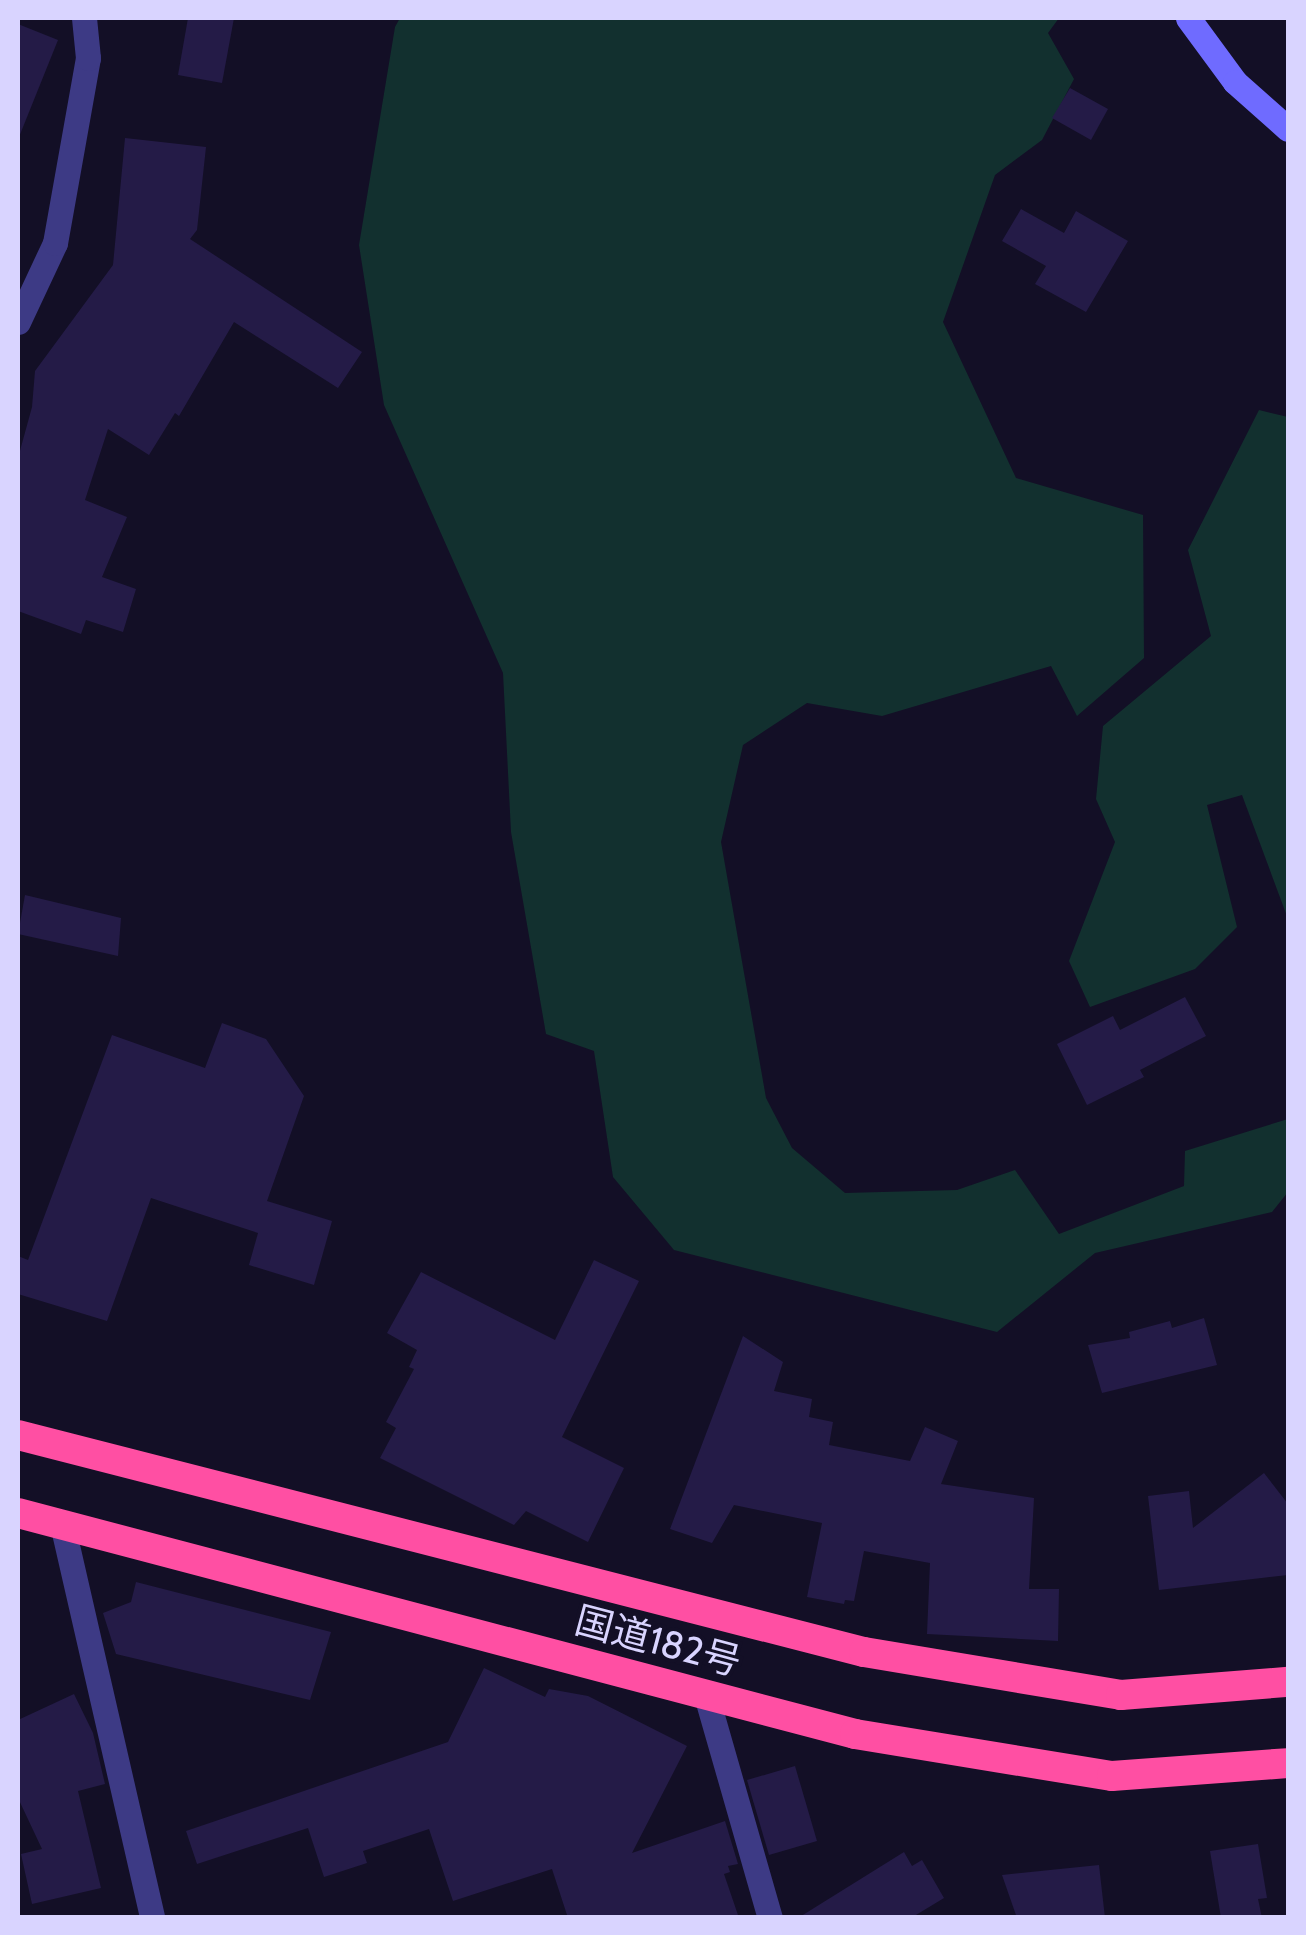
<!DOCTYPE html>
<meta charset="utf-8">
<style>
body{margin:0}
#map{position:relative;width:1306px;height:1935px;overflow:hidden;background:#130f26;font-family:Cabin,"Noto Sans JP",sans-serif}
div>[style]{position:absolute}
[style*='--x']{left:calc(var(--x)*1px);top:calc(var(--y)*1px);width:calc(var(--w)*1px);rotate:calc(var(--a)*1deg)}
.green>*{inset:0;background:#12302f}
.building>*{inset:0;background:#241b47}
.street>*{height:25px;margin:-12.5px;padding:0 12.5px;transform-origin:12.5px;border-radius:12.5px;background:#3d3a85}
.secondary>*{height:25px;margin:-12.5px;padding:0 12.5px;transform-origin:12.5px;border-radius:12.5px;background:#6f6bff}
.highway>*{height:30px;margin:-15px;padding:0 15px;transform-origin:15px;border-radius:15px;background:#ff4fa3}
span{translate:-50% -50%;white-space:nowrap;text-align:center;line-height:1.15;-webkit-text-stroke:8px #130f26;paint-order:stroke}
.street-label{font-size:38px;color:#d9d4ff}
.frame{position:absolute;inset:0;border:20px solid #d9d4ff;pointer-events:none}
</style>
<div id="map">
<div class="green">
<div style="clip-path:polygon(400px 18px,1059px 18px,1048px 33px,1074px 79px,1042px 140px,995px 175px,943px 322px,1016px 478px,1143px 515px,1144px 658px,1077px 716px,1051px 666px,882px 716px,807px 703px,743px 745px,721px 842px,766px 1098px,792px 1148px,845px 1193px,957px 1190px,1015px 1170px,1059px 1234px,1184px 1186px,1185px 1151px,1288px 1119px,1288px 1192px,1272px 1212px,1095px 1253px,997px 1332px,674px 1250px,613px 1177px,594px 1051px,546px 1034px,511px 832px,503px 673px,384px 405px,359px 245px,395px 27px)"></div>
<div style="clip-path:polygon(1259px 410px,1288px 417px,1288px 919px,1242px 795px,1207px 805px,1237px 927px,1195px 969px,1090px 1007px,1069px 961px,1115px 842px,1096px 799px,1103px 726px,1211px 636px,1188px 550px)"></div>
</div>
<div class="building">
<div style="clip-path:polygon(188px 18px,234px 18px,222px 83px,178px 75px)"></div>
<div style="clip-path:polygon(18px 24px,58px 40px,19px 137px,18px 136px)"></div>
<div style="clip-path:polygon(1070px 88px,1108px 109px,1091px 140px,1052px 118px)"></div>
<div style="clip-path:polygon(125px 138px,206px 147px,197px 230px,190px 239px,362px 352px,338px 388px,234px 322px,179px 416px,175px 413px,149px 455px,108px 429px,85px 500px,127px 517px,102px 577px,136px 589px,123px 632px,86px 620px,81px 634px,18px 611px,18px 458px,32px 407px,35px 371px,113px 265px)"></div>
<div style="clip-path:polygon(1021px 209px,1064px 233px,1076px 211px,1128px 241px,1086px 312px,1035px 284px,1046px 266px,1002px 241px)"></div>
<div style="clip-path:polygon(25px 895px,121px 918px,118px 956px,18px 934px)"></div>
<div style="clip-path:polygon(1185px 997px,1206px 1036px,1140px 1070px,1144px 1077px,1087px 1105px,1057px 1044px,1113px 1016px,1120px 1030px)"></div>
<div style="clip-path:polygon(222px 1023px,266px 1039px,304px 1096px,267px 1201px,332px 1221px,314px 1285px,249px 1265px,258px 1233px,151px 1198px,107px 1321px,18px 1294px,18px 1256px,28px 1260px,112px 1035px,205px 1068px)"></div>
<div style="clip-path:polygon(594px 1260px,639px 1281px,562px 1437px,624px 1468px,588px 1542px,526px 1511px,514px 1525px,380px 1458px,396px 1428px,386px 1422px,414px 1369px,409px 1367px,417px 1350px,387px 1333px,421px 1272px,555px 1340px)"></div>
<div style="clip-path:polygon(1204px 1318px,1217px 1365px,1102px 1393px,1088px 1345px,1130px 1338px,1129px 1332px,1170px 1321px,1172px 1328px)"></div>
<div style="clip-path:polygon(743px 1336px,783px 1362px,774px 1391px,812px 1399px,809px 1417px,833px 1422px,829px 1445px,910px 1461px,925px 1427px,958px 1441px,941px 1484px,1034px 1498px,1029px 1589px,1059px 1589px,1058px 1641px,927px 1634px,930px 1563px,864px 1551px,854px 1601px,845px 1600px,844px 1604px,807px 1597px,822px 1523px,734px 1505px,712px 1543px,670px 1529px)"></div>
<div style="clip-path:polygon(1264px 1473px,1288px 1504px,1288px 1575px,1159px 1590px,1148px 1496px,1189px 1491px,1193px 1528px)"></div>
<div style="clip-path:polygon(136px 1582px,331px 1632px,310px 1700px,116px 1654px,103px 1613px,131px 1602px)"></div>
<div style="clip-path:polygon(484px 1668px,545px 1697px,549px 1689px,588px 1696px,687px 1746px,632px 1853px,725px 1821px,738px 1864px,728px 1866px,730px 1872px,724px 1874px,739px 1918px,568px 1918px,552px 1869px,453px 1901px,429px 1829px,363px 1851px,367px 1863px,324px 1877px,308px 1828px,197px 1864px,186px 1831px,448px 1742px)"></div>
<div style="clip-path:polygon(74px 1694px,93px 1733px,105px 1784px,78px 1791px,101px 1888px,32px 1904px,21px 1854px,42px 1849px,18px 1798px,18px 1720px)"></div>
<div style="clip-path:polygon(795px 1766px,817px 1841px,769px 1855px,747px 1780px)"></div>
<div style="clip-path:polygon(1258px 1844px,1267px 1898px,1258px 1899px,1262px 1918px,1221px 1918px,1210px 1851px)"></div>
<div style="clip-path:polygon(904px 1852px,912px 1866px,922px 1860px,944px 1898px,911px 1918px,798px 1918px)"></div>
<div style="clip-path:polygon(1099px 1865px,1105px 1918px,1017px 1918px,1002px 1875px)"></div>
</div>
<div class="street">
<div style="--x:18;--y:322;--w:87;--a:-64.9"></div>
<div style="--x:55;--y:243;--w:188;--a:-79.9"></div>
<div style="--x:88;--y:58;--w:40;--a:-95.7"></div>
<div style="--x:63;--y:1528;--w:400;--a:77.1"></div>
<div style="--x:706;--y:1695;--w:232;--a:74"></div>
</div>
<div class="secondary">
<div style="--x:1188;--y:18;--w:79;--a:53.7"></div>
<div style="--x:1235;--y:82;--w:71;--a:41.6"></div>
</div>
<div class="highway">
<div style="--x:18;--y:1435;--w:873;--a:14.39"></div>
<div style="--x:864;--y:1652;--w:261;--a:9.5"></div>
<div style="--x:1121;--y:1695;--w:168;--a:-4.5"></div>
<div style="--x:18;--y:1513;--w:866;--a:14.79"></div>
<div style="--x:855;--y:1734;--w:260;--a:9.3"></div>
<div style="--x:1112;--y:1776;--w:176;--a:-4.2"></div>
</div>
<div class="street-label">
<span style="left:658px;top:1641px;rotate:15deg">国道182号</span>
</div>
<div class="frame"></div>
</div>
